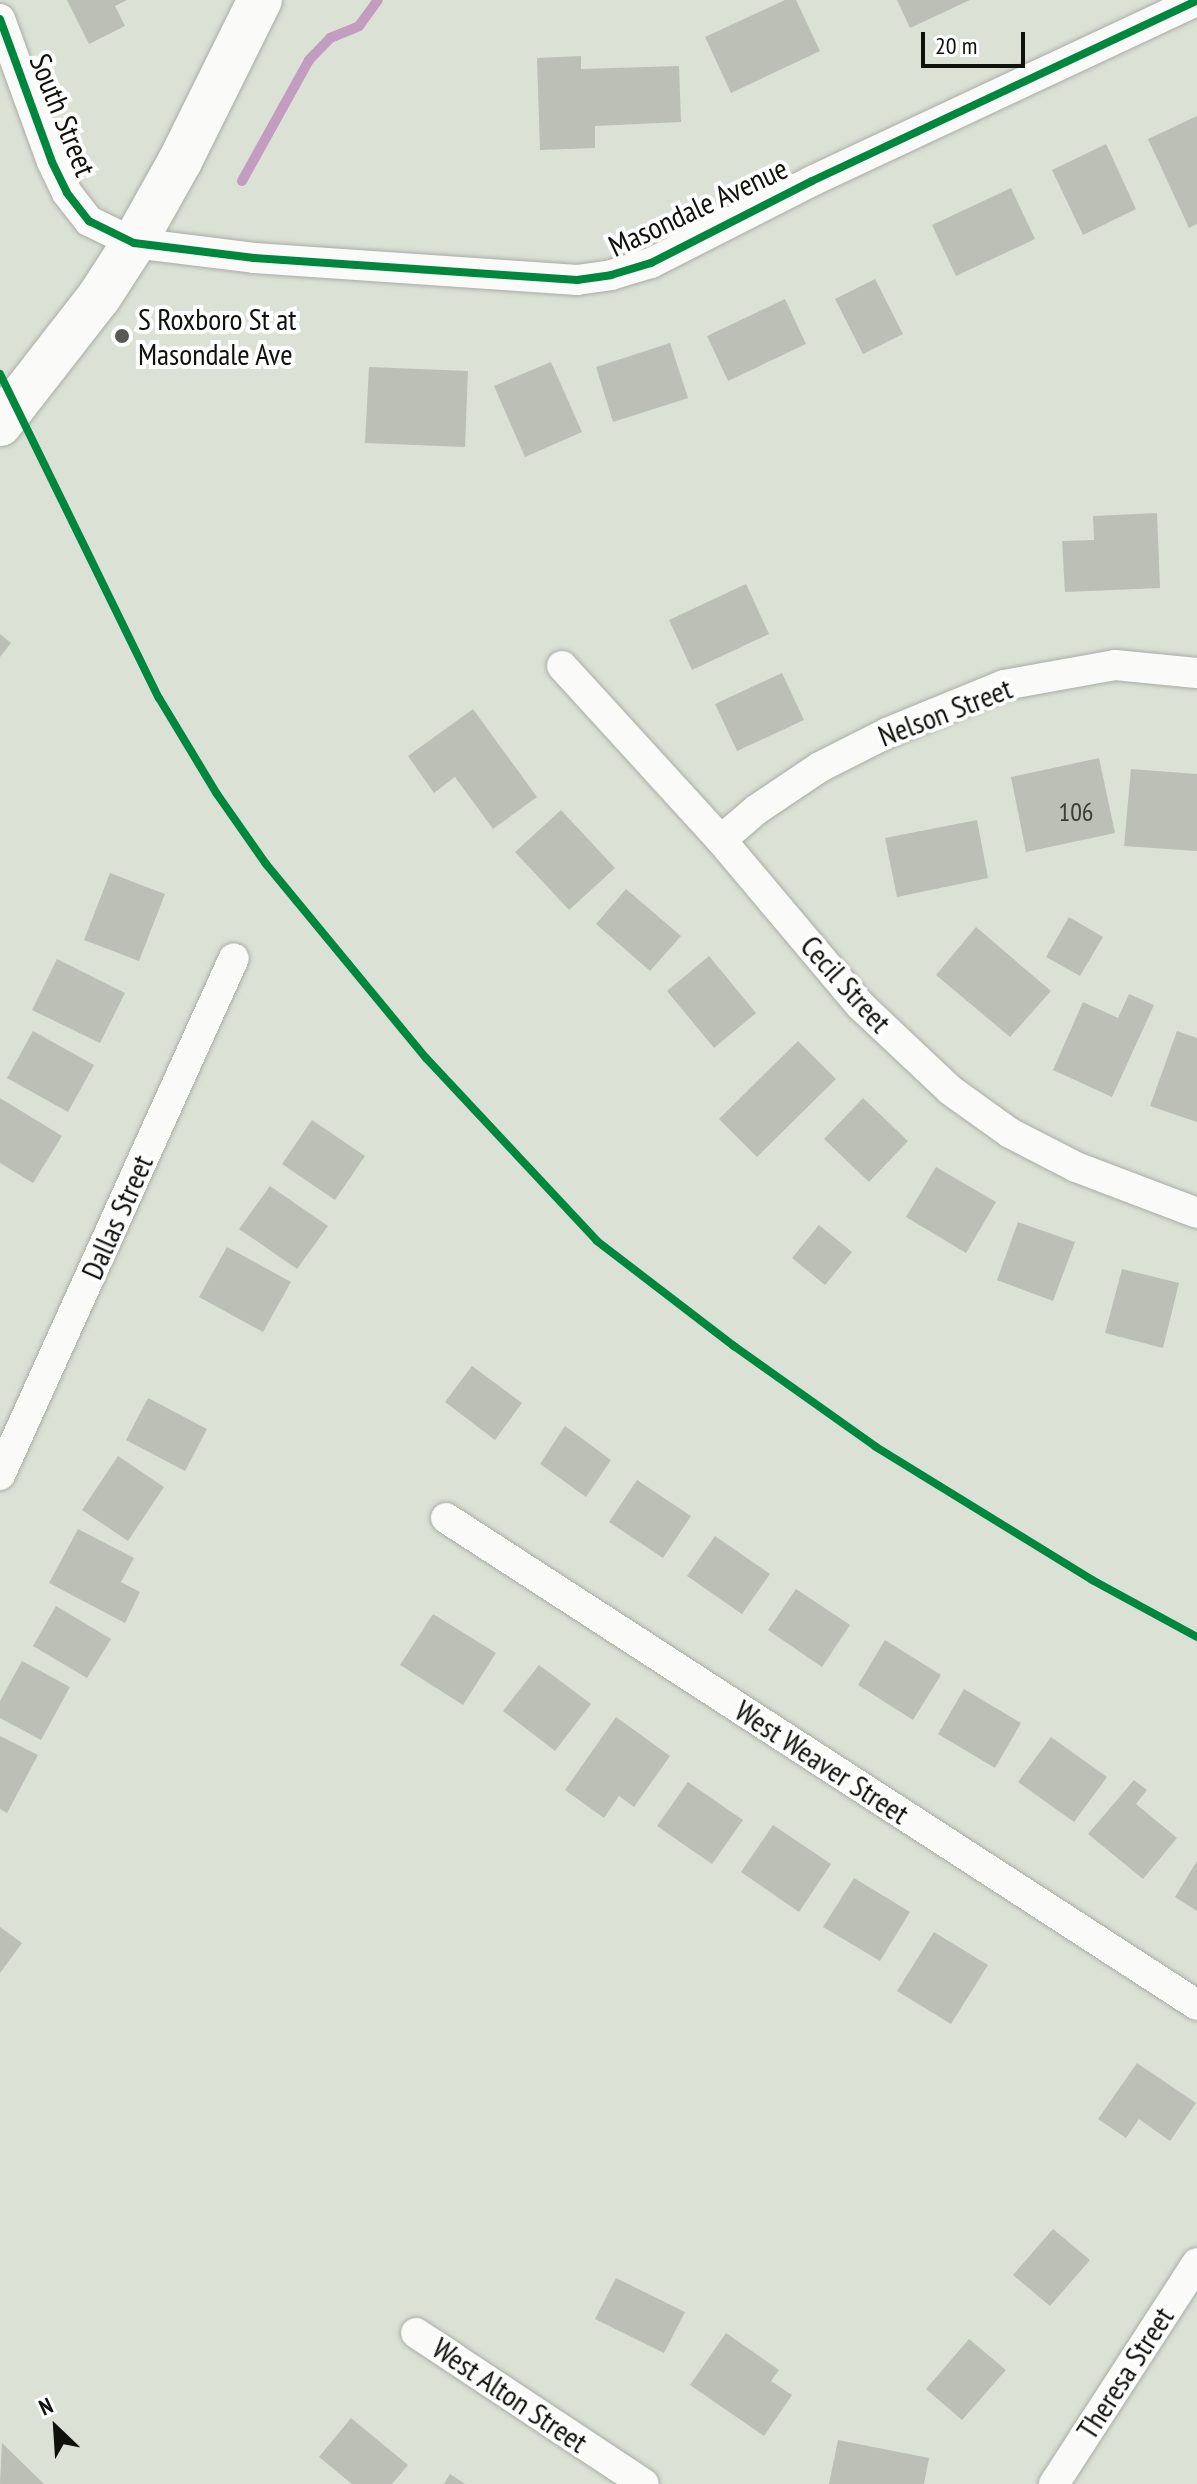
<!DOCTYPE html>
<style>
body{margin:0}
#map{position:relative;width:1197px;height:2484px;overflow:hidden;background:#dce1d6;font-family:"PT Sans Narrow",sans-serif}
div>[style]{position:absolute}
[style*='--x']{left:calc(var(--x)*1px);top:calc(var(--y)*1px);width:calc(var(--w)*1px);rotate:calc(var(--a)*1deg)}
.stream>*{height:10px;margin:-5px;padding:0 5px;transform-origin:5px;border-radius:5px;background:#c39dbf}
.building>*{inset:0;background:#bbbfb6}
.roads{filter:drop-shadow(0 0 2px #a9ada5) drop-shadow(0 0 2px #a9ada5)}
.street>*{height:30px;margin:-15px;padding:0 15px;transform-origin:15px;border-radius:15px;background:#fafaf9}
.secondary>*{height:44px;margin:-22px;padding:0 22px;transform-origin:22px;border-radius:22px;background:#fafaf9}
.cycleway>*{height:8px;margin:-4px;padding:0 4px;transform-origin:4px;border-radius:4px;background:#00873e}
.dots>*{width:22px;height:22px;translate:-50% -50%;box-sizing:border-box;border:4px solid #fff;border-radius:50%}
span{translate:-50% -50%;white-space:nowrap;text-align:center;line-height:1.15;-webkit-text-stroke:8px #fff;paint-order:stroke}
.number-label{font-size:26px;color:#3a3d36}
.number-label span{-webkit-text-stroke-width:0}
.street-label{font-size:30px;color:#0f120b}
.poi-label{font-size:30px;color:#0f120b}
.left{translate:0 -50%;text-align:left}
.north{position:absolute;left:16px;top:2388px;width:80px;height:80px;-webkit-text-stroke:6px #fff;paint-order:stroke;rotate:335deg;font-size:22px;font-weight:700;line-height:32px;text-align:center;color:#0f120b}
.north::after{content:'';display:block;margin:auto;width:28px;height:36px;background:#0f120b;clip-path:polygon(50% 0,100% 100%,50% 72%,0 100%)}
.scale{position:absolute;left:921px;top:32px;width:104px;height:36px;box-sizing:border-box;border:4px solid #0f120b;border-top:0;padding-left:10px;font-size:24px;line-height:28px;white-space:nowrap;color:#0f120b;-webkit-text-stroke:6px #fff;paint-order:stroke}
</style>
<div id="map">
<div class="stream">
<div style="--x:242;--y:181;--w:138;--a:-61"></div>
<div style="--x:309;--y:60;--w:30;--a:-46"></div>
<div style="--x:330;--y:38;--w:31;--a:-22"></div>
<div style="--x:359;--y:26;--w:32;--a:-54"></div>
</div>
<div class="building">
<div style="clip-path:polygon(67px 0,127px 0,115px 6px,125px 26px,89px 44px)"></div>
<div style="clip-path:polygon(785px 0,796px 0,820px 51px,731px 93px,705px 37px)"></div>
<div style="clip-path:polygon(897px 0,970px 0,910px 28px)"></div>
<div style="clip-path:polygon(581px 56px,581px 69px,679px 66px,681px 122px,595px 126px,595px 148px,540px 150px,537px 58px)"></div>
<div style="clip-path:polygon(1197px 116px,1197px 224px,1189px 228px,1148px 139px)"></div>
<div style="clip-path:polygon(1106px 144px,1136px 209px,1083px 235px,1052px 170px)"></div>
<div style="clip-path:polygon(1011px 188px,1035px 239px,956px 276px,932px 225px)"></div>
<div style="clip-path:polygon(875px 279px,903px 334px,863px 354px,835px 299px)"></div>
<div style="clip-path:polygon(785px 299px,806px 344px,728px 381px,707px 336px)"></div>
<div style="clip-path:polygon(670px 343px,688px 398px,613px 422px,596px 367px)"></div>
<div style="clip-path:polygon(551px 362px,582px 432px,525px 457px,494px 386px)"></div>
<div style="clip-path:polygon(369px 367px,468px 371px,465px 447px,365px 443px)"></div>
<div style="clip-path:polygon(1157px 513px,1160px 588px,1065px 592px,1062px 541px,1094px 540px,1093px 516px)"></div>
<div style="clip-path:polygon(746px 584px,769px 634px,692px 670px,669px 620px)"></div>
<div style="clip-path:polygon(0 634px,11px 643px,0 657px)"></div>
<div style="clip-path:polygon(782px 673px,804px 720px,737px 751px,715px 704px)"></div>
<div style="clip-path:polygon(473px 709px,537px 797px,493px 829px,455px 777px,434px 793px,408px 756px)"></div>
<div style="clip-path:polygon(1099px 758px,1115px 833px,1026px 852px,1011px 777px)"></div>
<div style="clip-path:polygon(1131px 769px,1197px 774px,1197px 851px,1124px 846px)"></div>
<div style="clip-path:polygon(561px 810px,615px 868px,569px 910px,515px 852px)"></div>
<div style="clip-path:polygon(977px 820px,988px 878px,897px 897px,885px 838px)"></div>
<div style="clip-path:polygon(110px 873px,165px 894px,139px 961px,84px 940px)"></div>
<div style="clip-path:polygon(626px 889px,681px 936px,650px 971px,596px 924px)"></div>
<div style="clip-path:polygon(1069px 917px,1103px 937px,1080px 976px,1046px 957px)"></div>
<div style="clip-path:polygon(976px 927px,1051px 991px,1010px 1037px,936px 975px)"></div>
<div style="clip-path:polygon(709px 956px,756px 1013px,714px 1048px,667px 991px)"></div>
<div style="clip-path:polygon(57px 959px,125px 993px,100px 1043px,32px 1010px)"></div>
<div style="clip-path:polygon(1129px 994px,1154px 1005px,1112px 1097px,1053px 1070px,1083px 1002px,1118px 1018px)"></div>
<div style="clip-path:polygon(33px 1031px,94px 1065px,68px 1112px,7px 1078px)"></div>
<div style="clip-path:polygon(1177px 1031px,1197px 1038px,1197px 1122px,1150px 1106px)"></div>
<div style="clip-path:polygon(798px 1041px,836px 1079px,757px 1157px,719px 1119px)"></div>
<div style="clip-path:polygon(0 1098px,62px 1136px,33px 1183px,0 1163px)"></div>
<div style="clip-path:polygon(863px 1098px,908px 1141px,869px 1182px,824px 1139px)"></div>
<div style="clip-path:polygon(312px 1120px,365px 1156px,335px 1200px,282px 1164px)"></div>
<div style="clip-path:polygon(936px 1167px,996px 1202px,966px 1253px,906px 1217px)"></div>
<div style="clip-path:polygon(270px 1186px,328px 1226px,297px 1269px,239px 1229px)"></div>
<div style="clip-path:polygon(1018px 1222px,1075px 1242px,1053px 1301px,997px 1280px)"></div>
<div style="clip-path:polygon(819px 1225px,852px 1252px,825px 1285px,792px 1258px)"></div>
<div style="clip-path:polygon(227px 1247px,291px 1282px,263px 1332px,199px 1297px)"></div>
<div style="clip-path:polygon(1122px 1269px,1179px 1283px,1163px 1348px,1105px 1333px)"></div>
<div style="clip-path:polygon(472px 1366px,522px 1403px,495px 1440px,445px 1402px)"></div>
<div style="clip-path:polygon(148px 1398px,207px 1429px,185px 1471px,126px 1440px)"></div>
<div style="clip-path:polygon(565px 1426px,611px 1460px,586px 1497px,540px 1464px)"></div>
<div style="clip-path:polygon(118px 1456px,164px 1487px,128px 1541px,82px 1510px)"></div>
<div style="clip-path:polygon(637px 1480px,691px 1516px,663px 1558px,609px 1522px)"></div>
<div style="clip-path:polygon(78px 1529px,134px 1558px,121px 1582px,140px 1592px,125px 1623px,49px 1583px)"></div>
<div style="clip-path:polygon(715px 1536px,770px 1574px,742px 1614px,687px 1576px)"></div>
<div style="clip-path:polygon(796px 1589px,850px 1625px,822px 1667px,768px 1630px)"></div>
<div style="clip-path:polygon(56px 1606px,111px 1639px,87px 1678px,33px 1646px)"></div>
<div style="clip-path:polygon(433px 1614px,496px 1653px,463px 1705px,400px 1665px)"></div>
<div style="clip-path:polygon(885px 1640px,941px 1675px,913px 1720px,858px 1685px)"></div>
<div style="clip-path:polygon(22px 1661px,70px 1687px,41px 1740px,0 1718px,0 1701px)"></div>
<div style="clip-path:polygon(539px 1665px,591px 1704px,555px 1751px,503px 1711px)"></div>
<div style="clip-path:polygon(964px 1689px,1021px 1723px,995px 1768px,938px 1734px)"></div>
<div style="clip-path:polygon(616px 1717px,670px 1756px,634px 1807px,619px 1796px,604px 1818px,565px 1790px)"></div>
<div style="clip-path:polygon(0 1736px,38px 1755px,7px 1813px,0 1809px)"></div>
<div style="clip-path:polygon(1051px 1737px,1107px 1777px,1074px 1822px,1018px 1782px)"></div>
<div style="clip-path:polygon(1134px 1780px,1147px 1790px,1136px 1804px,1177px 1838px,1143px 1879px,1088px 1834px)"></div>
<div style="clip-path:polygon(688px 1782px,743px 1820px,712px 1864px,657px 1826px)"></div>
<div style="clip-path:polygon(773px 1825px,831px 1864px,799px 1912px,741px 1872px)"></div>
<div style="clip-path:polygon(1197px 1861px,1197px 1911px,1175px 1897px)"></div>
<div style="clip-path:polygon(854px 1878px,910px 1912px,880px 1961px,823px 1927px)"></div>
<div style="clip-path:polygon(0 1927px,22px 1943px,0 1973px)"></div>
<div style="clip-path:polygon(934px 1932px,988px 1965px,951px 2024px,897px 1991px)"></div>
<div style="clip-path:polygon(1137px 2063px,1196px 2103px,1170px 2141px,1139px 2119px,1126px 2138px,1098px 2119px)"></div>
<div style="clip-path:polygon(1053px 2229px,1090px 2260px,1050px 2306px,1013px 2275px)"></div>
<div style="clip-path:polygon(616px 2278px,685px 2312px,664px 2353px,595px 2319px)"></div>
<div style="clip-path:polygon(726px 2333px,779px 2370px,771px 2381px,792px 2395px,764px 2436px,690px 2385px)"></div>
<div style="clip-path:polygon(969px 2339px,1006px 2370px,962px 2420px,926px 2389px)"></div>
<div style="clip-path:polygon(351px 2418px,408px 2465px,392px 2484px,352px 2484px,319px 2457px)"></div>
<div style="clip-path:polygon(838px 2440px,929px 2458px,924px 2484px,829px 2484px)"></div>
<div style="clip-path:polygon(2px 2443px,44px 2484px,0 2484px)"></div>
<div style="clip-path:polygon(450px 2474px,465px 2484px,444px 2484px)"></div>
</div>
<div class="roads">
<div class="street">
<div style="--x:0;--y:19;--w:152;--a:70"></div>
<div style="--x:52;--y:162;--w:34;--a:64"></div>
<div style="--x:67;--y:193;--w:36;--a:52"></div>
<div style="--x:89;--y:221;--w:50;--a:26.1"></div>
<div style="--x:134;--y:243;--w:121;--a:7.1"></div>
<div style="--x:254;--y:258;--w:324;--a:3.9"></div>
<div style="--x:577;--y:280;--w:34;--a:-8"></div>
<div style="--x:611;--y:275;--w:42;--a:-16.7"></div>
<div style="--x:651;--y:263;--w:181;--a:-27"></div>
<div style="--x:812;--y:181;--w:425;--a:-25.1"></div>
<div style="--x:562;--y:666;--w:236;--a:47.6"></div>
<div style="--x:721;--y:840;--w:217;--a:49.9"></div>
<div style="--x:861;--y:1006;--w:122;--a:43.3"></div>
<div style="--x:950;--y:1090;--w:74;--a:35.6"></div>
<div style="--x:1010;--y:1133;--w:74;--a:27.3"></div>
<div style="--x:1076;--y:1167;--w:129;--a:20.8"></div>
<div style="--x:721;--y:840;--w:46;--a:-40.6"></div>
<div style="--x:756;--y:810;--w:77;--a:-33.9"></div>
<div style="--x:820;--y:767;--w:75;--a:-26.9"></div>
<div style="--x:887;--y:733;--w:126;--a:-22.3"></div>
<div style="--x:1004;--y:685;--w:113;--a:-10.2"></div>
<div style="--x:1115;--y:665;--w:82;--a:5.6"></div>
<div style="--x:0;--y:1475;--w:567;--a:-65.65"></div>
<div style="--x:446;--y:1518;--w:895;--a:32.96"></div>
<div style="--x:416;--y:2333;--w:273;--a:33.5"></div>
<div style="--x:1054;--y:2484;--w:263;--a:-57.1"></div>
</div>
<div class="secondary">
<div style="--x:0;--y:424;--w:161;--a:-52.1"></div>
<div style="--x:99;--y:297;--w:64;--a:-57.1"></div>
<div style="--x:134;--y:243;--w:94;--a:-60.7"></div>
<div style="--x:180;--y:161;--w:180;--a:-63.6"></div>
</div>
</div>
<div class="cycleway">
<div style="--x:0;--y:19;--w:152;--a:70"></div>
<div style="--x:52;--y:162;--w:34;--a:64"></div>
<div style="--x:67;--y:193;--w:36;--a:52"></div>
<div style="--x:89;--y:221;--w:50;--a:26.1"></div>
<div style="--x:134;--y:243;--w:121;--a:7.1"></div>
<div style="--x:254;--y:258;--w:324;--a:3.9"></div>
<div style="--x:577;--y:280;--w:34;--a:-8"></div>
<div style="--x:611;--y:275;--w:42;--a:-16.7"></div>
<div style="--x:651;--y:263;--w:181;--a:-27"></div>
<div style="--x:812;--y:181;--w:425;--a:-25.1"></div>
<div style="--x:0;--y:374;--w:361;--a:63.9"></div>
<div style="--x:159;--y:698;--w:112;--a:58.9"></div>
<div style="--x:217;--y:794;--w:85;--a:55"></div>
<div style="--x:266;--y:864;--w:251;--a:50.5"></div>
<div style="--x:426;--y:1058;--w:250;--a:46.9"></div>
<div style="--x:597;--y:1241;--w:173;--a:37.5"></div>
<div style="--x:734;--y:1346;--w:174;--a:35.4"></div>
<div style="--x:876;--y:1447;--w:254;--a:31.6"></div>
<div style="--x:1092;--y:1580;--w:119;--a:28.5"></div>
</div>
<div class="dots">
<div style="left:122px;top:336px;background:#575a52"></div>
</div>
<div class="number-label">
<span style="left:1076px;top:812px">106</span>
</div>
<div class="street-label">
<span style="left:63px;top:115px;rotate:68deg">South Street</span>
<span style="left:698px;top:207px;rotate:-25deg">Masondale Avenue</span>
<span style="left:945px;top:712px;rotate:-21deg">Nelson Street</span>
<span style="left:846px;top:984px;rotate:48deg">Cecil Street</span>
<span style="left:117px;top:1217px;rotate:-66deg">Dallas Street</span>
<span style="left:822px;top:1762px;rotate:33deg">West Weaver Street</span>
<span style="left:1125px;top:2373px;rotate:-57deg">Theresa Street</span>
<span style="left:510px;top:2395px;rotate:34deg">West Alton Street</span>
</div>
<div class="poi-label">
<span class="left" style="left:138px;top:336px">S Roxboro St at<br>Masondale Ave</span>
</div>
<div class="north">N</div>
<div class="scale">20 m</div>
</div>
